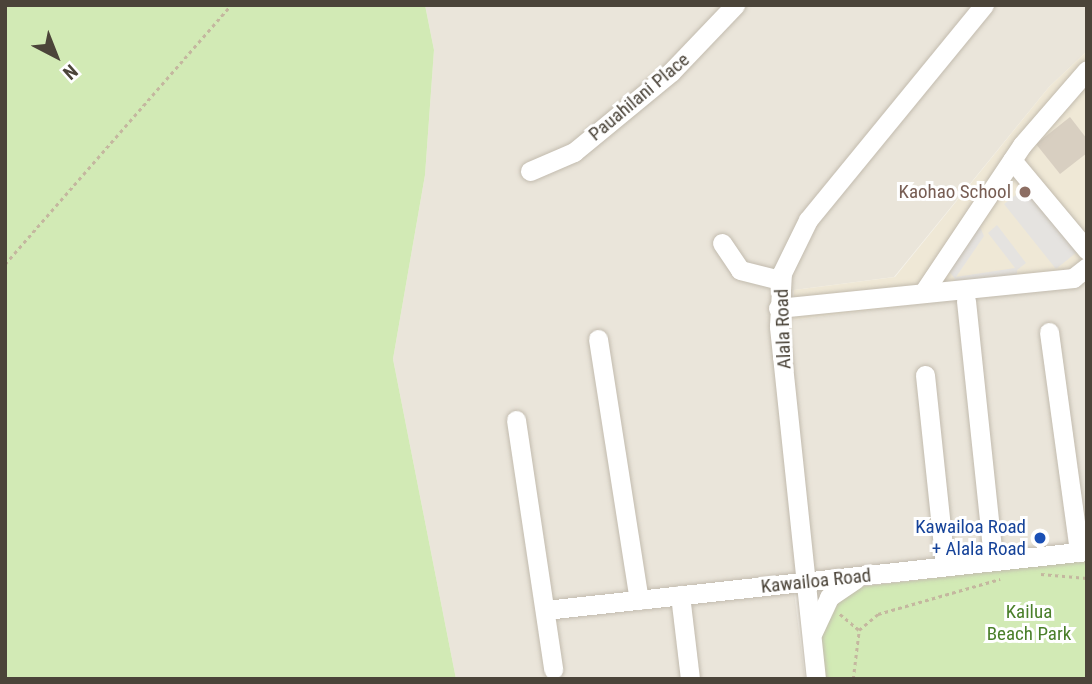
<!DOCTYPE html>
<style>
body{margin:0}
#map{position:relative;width:1092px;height:684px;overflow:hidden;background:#f6f3ec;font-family:"Roboto Condensed",sans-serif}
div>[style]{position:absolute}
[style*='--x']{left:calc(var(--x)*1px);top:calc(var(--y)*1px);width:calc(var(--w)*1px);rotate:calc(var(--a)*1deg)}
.residential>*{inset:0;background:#eae5da}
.education>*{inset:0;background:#efe8d6}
.green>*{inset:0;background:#d2eab5}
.parking>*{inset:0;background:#e5e3e0}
.building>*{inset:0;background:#d8cfc1}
.path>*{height:2.5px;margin-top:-1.25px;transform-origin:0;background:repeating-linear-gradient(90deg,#c4b79f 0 3.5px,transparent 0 7px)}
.roads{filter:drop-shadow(0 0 2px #c2bbae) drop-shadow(0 0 2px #c2bbae)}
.minor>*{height:19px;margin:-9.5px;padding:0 9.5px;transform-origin:9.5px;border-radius:9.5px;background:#fff}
.dots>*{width:19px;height:19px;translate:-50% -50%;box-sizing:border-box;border:4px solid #fff;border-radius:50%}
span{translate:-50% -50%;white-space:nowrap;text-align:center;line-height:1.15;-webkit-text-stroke:6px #fff;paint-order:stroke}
.street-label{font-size:19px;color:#4b4439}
.education-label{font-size:19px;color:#785e54}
.right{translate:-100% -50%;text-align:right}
.transit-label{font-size:19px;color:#164399}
.park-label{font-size:19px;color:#4a7f2a}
.frame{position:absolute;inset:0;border:7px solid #4b4439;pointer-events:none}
.north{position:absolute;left:21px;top:21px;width:70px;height:70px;-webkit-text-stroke:5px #fff;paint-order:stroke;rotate:138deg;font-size:19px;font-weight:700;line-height:28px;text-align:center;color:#4b4439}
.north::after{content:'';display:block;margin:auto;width:24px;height:32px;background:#4b4439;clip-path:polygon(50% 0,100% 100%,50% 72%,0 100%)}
</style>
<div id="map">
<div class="residential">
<div style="clip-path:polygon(425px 5px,1087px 5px,1087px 51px,1049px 87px,894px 277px,794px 290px,792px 302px,793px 320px,1087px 282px,1087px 542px,792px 576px,805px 679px,456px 679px,393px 359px,425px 175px,434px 50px)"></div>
</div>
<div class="education">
<div style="clip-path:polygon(1087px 51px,1087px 282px,793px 320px,794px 290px,895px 277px,1049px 87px)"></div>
</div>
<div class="green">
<div style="clip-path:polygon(5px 5px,425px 5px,434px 50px,425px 175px,393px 359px,456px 679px,5px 679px)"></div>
<div style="clip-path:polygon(1087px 560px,1087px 679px,823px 679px,821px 633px,835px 605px,858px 587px)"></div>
</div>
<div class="parking">
<div style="clip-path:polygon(1026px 187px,1077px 252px,1056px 269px,1004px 204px)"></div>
<div style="clip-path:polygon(979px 225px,984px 236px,956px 277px,1015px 268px,988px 233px,997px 225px,1026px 263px,1017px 270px,1017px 278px,952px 287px,955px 279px,947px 268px)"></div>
</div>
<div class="building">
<div style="clip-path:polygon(1070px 117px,1087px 139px,1087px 153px,1060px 174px,1036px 144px)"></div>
</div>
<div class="path">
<div style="--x:5;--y:264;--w:344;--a:-48.9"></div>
<div style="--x:1041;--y:574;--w:46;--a:5"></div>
<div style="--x:840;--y:614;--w:25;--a:40"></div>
<div style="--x:853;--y:679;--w:49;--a:-83"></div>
<div style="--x:859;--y:630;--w:25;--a:-40"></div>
<div style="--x:878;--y:614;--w:127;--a:-16"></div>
</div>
<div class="roads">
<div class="minor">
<div style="--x:1012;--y:160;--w:117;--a:50.2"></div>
<div style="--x:530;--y:171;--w:48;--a:-23.4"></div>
<div style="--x:574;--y:152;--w:126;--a:-39.5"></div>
<div style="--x:671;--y:72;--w:93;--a:-46.3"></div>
<div style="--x:722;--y:243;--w:32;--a:56"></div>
<div style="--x:740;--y:270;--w:41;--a:14"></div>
<div style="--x:923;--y:293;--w:178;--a:-56.2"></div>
<div style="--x:1022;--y:145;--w:99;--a:-49.1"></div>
<div style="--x:966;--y:301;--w:260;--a:84"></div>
<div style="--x:778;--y:308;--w:297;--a:-5.8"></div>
<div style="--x:1073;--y:278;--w:18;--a:-38"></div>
<div style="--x:1049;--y:332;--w:222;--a:82.2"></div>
<div style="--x:598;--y:339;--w:264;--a:81.1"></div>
<div style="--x:925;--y:375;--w:192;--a:84"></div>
<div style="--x:516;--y:420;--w:252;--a:81.5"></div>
<div style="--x:680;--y:595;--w:85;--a:83.2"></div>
<div style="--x:545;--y:610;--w:545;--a:-6.21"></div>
<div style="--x:813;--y:632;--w:38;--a:-65"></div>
<div style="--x:829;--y:597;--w:32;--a:-34"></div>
<div style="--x:816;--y:679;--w:355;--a:-96"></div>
<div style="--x:779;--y:326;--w:53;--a:-86.8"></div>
<div style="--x:782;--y:273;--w:59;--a:-63.9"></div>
<div style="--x:808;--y:220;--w:278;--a:-50.7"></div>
</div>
</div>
<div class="dots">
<div style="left:1025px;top:192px;background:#8d6e63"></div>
<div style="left:1040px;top:538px;background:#1a4fb4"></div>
</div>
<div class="street-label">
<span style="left:639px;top:97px;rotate:-40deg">Pauahilani Place</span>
<span style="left:783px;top:329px;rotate:-92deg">Alala Road</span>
<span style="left:816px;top:581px;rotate:-6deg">Kawailoa Road</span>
</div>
<div class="education-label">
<span class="right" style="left:1011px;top:192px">Kaohao School</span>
</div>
<div class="transit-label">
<span class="right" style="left:1026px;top:538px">Kawailoa Road<br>+ Alala Road</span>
</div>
<div class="park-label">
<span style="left:1029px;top:623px">Kailua<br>Beach Park</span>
</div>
<div class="frame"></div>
<div class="north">N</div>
</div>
